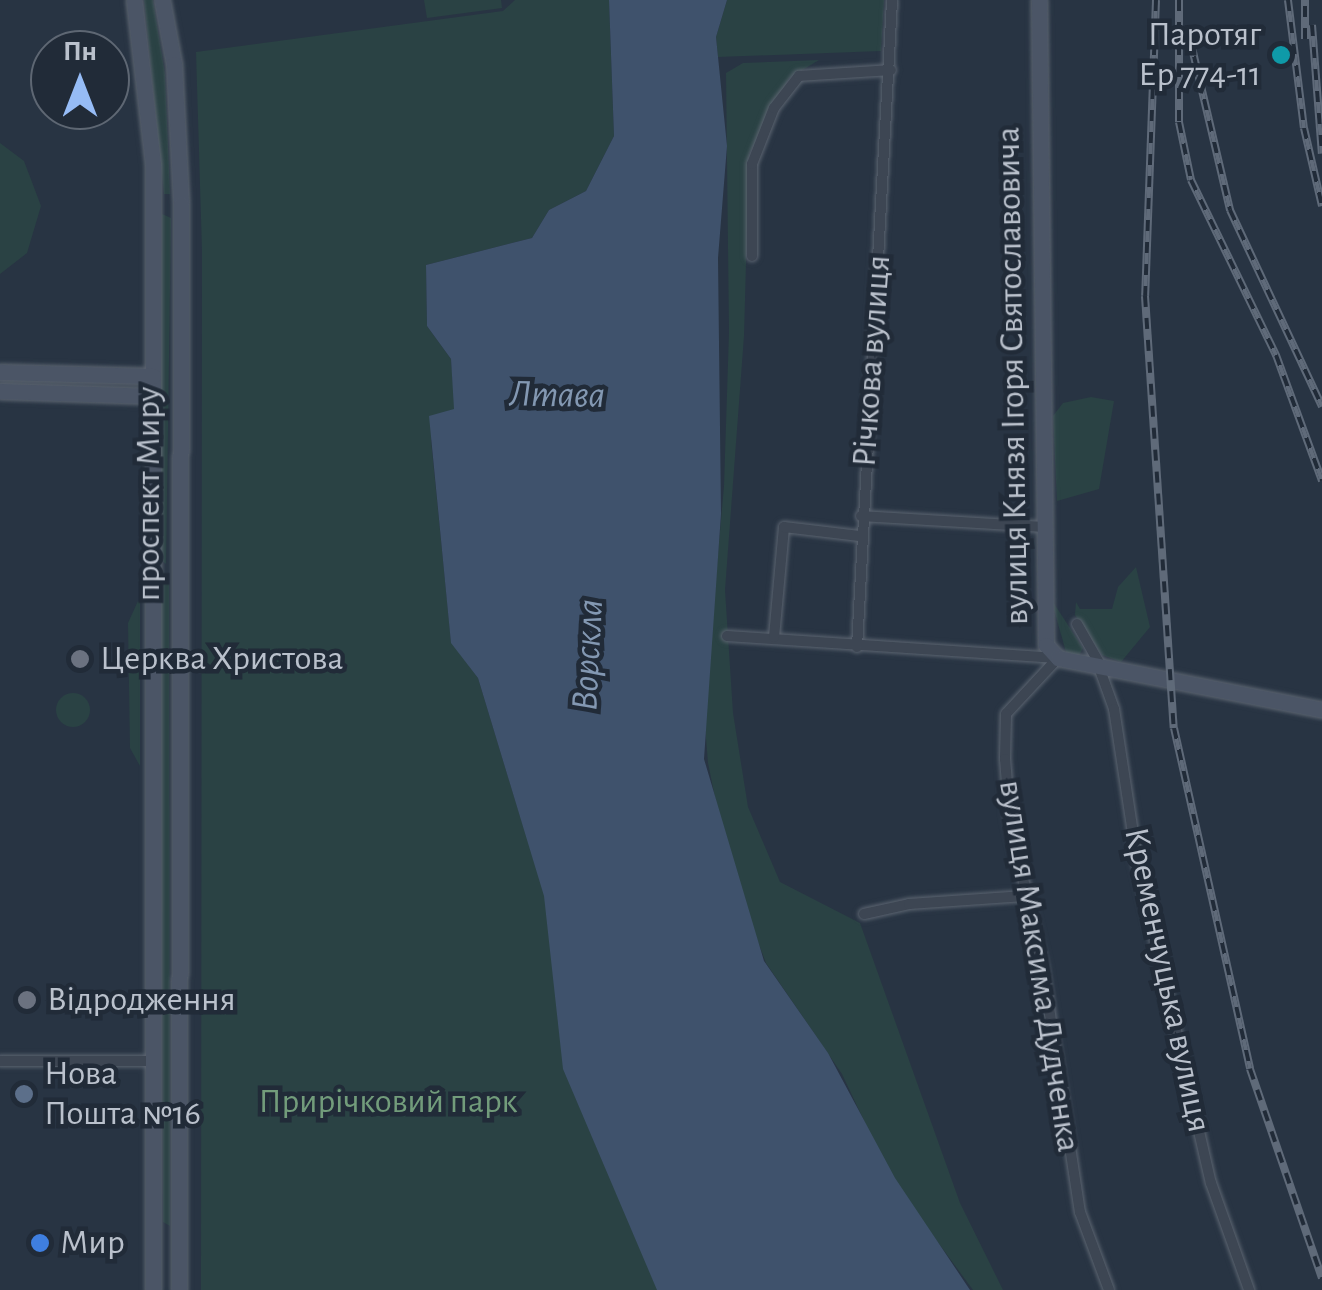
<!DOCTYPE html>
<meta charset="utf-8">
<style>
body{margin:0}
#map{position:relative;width:1322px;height:1290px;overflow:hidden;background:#283443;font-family:"Alegreya Sans",sans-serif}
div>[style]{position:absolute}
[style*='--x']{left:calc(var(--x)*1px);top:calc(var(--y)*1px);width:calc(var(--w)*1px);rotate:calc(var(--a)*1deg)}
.green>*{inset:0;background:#2a4244}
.round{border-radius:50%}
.water>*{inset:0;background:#3f526c}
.roads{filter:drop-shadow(0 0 2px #5b6470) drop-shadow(0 0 2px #5b6470)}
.street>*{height:10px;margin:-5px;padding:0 5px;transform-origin:5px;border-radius:5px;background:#3d4653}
.secondary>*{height:15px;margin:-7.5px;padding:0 7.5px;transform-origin:7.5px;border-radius:7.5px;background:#4b5566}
.rail>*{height:8px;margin-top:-4px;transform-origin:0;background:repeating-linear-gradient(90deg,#212b38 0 11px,#5f6a79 0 22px);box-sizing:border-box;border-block:2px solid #5f6a79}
.dots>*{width:28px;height:28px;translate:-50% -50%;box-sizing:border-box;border:5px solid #212b38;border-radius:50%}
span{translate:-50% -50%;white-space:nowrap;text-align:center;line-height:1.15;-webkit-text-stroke:9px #212b38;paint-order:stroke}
.poi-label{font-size:35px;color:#bac1cc}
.right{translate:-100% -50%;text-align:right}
.left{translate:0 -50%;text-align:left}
.street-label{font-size:35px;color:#bac1cc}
.park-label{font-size:35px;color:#729c7b}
.water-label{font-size:38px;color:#8398b2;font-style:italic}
.north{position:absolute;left:30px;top:30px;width:100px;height:100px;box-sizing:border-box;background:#212b38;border:2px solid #5e6773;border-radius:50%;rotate:0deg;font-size:28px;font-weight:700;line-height:40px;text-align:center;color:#bac1cc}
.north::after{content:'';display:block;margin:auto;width:35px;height:45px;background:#96bcf6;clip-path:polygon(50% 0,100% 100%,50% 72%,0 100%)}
</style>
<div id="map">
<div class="green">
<div style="clip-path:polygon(144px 0,153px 0,165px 74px,170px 194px,164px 194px)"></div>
<div style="clip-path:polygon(424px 0,501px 0,502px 8px,427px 18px)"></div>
<div style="clip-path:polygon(515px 0,609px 0,614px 136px,586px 191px,549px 210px,532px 238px,426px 265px,427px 326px,451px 359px,455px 409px,431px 440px,451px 641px,478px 678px,520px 816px,541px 855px,658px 1290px,201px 1290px,202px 251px,196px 52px,503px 11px)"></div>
<div style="clip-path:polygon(727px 0,884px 0,881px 51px,718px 57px,716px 37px)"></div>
<div style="clip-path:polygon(819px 60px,789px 78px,749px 154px,744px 336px,725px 590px,733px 713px,748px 807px,780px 882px,860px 923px,960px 1203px,1003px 1290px,973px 1290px,892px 1180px,842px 1074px,766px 963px,729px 866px,708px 763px,704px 713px,724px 486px,729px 332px,726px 73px,743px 63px)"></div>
<div style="clip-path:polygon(0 143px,24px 161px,41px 206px,27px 253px,0 274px)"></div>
<div style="clip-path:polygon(162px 214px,171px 218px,166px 564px,160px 559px)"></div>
<div style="clip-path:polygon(1091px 397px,1114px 401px,1099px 489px,1057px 501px,1053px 416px,1063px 403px)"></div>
<div style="clip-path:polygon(1136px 567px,1150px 627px,1121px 662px,1102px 655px,1075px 615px,1076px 602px,1080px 609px,1112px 609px,1118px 587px)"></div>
<div style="clip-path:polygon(161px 582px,169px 583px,170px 1226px,163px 1222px)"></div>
<div style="clip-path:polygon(1051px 599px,1083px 648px,1078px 658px,1066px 652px)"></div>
<div style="clip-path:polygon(138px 601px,140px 603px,140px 766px,130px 748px,128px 623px)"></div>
<div class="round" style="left:56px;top:693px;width:34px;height:34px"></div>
</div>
<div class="water">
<div style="clip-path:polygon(609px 0,727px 0,716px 37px,727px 146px,718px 258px,721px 514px,704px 759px,764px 961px,828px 1053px,895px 1178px,970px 1290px,657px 1290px,563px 1069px,544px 896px,478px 678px,451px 643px,429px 416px,454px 409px,451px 359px,427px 326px,426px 265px,532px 238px,549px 210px,586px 191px,614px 136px)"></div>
</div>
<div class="roads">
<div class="street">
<div style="--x:752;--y:256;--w:92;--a:-90"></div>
<div style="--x:752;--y:164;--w:60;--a:-68.6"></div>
<div style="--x:774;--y:108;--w:41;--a:-52"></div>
<div style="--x:799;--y:76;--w:92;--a:-3.7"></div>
<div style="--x:861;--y:516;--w:183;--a:3.4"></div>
<div style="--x:1077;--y:624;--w:48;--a:60.3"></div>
<div style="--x:727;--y:636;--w:331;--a:3.8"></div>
<div style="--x:774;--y:637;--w:110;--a:-84.8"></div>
<div style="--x:784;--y:527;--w:76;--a:6.8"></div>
<div style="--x:857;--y:647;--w:648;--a:-86.9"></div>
<div style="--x:1058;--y:658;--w:76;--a:132.9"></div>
<div style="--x:1006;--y:714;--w:45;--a:91.3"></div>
<div style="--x:1005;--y:759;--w:61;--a:85.3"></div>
<div style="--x:1010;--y:820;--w:152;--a:77.4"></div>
<div style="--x:1043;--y:968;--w:247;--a:81.4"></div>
<div style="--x:1080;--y:1212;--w:83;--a:69.6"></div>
<div style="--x:1099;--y:667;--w:45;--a:70.3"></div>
<div style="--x:1114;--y:709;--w:158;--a:81.3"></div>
<div style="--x:1138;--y:865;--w:326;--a:77.1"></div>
<div style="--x:1211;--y:1183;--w:114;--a:70.4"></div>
<div style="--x:864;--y:914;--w:46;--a:-12.5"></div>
<div style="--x:909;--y:904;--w:116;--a:-3.9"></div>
<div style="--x:0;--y:1061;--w:153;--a:0"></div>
</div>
<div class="secondary">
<div style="--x:134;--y:0;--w:165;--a:83.4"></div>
<div style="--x:153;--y:164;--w:1126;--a:90"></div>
<div style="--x:162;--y:0;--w:65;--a:79.4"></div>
<div style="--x:174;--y:64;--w:140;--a:87.1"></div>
<div style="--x:181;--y:204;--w:1086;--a:90.11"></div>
<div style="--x:1039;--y:0;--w:645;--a:89.38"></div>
<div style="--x:1046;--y:645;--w:18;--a:47"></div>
<div style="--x:1058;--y:658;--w:269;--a:11.1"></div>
<div style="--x:0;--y:372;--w:153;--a:1.5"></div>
<div style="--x:0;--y:391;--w:153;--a:1.9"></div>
</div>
</div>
<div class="rail">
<div style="--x:1156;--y:0;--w:296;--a:92.1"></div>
<div style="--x:1145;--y:296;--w:433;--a:86.2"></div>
<div style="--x:1174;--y:728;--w:349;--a:77.4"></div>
<div style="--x:1250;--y:1069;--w:221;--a:71"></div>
<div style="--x:1179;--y:0;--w:122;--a:90"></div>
<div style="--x:1179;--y:122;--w:59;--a:78.3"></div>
<div style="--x:1191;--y:180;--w:195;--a:64.1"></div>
<div style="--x:1276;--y:355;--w:134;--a:69.9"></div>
<div style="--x:1288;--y:0;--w:129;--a:82.9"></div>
<div style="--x:1304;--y:128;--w:80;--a:77"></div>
<div style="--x:1312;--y:25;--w:129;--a:85.6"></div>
<div style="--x:1189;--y:35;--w:180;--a:76.8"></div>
<div style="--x:1230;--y:210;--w:217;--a:64.9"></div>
<div style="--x:1305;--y:39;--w:39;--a:-90"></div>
</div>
<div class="dots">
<div style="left:1281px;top:55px;background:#0f9aa8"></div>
<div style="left:80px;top:659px;background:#6b7280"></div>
<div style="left:27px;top:1000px;background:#6b7280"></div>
<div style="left:24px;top:1094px;background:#5c6f8a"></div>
<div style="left:40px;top:1243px;background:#3f7fe0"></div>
</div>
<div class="poi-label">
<span class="right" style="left:1261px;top:55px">Паротяг<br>Ер 774-11</span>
<span class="left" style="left:100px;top:659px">Церква Христова</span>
<span class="left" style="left:47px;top:1000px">Відродження</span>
<span class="left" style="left:44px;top:1094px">Нова<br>Пошта №16</span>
<span class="left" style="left:60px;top:1243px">Мир</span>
</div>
<div class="street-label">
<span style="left:872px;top:361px;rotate:-86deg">Річкова вулиця</span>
<span style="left:1013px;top:376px;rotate:-91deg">вулиця Князя Ігоря Святославовича</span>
<span style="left:149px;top:494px;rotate:-90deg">проспект Миру</span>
<span style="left:1039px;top:966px;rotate:81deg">вулиця Максима Дудченка</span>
<span style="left:1167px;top:980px;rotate:78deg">Кременчуцька вулиця</span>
</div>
<div class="park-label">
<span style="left:388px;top:1102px">Прирічковий парк</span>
</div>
<div class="water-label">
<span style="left:557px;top:396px;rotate:1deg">Лтава</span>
<span style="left:589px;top:655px;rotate:-87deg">Ворскла</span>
</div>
<div class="north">Пн</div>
</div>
